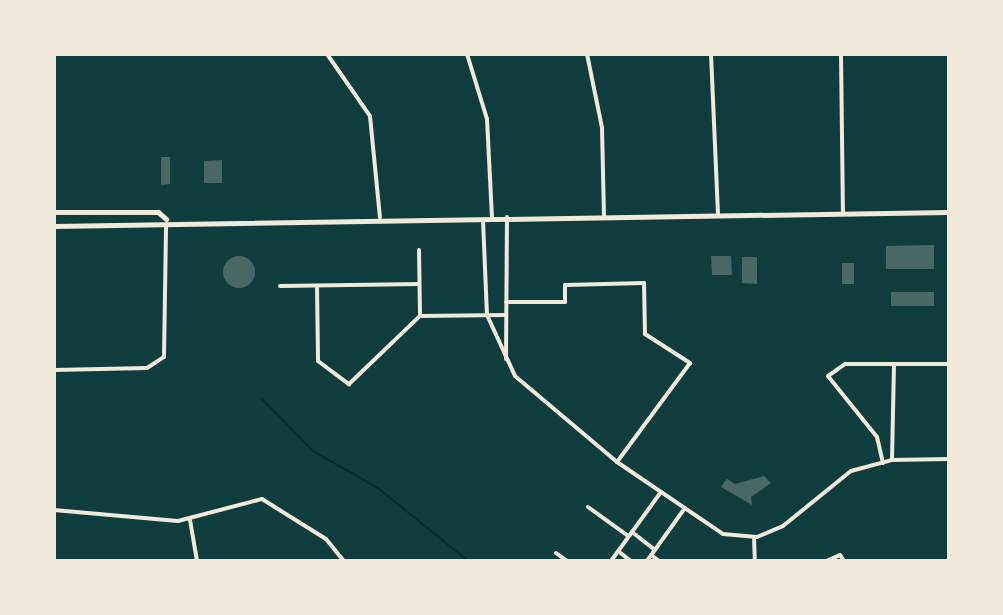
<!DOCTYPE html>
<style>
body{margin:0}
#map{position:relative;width:1003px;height:615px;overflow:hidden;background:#0f3d3e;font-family:"Work Sans",sans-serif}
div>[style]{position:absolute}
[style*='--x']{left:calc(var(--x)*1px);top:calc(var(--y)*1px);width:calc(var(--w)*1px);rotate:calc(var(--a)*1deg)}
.stream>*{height:2px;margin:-1px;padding:0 1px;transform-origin:1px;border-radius:1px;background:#0a2a2b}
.building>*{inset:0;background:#486865}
.round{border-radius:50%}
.minor>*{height:4px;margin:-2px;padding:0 2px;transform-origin:2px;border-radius:2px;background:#f1e9da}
.secondary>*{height:5px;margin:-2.5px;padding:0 2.5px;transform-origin:2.5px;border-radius:2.5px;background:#f1e9da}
span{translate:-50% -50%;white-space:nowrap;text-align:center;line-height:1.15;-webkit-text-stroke:8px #f1e9da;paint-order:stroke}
.frame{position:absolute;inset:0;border:56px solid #f1e9da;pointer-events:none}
</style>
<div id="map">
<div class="stream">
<div style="--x:262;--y:399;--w:73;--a:45.6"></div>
<div style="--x:313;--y:451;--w:75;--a:29.6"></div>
<div style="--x:378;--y:488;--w:116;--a:39"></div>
</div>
<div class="building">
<div style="clip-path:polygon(161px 157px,170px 157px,170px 184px,161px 185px)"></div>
<div style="clip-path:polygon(222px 160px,222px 183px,204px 183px,204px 161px)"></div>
<div style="clip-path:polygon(934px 245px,934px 269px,886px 269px,886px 246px)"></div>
<div style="clip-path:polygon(711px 256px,731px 256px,732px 275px,712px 275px)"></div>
<div class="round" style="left:223px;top:256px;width:32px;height:32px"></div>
<div style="clip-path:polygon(742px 257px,757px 257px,757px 284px,742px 283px)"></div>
<div style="clip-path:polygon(842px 263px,854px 263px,854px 284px,842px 284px)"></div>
<div style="clip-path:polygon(891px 292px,934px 292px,934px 306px,891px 306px)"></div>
<div style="clip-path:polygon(764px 476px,771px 483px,751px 497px,752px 505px,721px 487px,727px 479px,735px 484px)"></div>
</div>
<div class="minor">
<div style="--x:327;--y:54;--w:75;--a:55.3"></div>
<div style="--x:370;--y:116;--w:102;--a:84.4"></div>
<div style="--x:467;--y:54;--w:68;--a:72.9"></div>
<div style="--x:487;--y:119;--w:98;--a:87.1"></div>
<div style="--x:587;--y:54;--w:76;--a:78.5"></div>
<div style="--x:602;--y:128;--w:88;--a:88.7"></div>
<div style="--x:711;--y:54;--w:161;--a:87.5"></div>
<div style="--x:841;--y:54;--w:160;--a:89.3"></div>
<div style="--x:483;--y:220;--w:95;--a:87.6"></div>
<div style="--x:487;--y:315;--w:67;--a:65.3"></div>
<div style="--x:515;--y:376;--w:133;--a:40.1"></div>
<div style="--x:617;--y:462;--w:128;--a:34.2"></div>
<div style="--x:723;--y:534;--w:34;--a:5"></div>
<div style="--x:757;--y:537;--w:28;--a:-23"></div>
<div style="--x:783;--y:526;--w:87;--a:-39"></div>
<div style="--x:851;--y:471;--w:42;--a:-15"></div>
<div style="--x:892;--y:460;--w:57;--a:-1"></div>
<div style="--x:419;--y:250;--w:66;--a:89.1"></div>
<div style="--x:280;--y:286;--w:139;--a:-0.8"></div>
<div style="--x:317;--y:286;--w:75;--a:89.2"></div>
<div style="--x:318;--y:361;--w:39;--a:37"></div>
<div style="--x:349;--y:384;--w:98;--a:-43.8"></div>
<div style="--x:420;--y:316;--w:86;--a:-0.7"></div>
<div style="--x:506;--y:302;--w:59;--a:0"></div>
<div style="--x:565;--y:302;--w:17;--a:-90"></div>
<div style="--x:565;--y:285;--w:79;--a:-1.5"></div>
<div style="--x:644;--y:283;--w:51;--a:88.9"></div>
<div style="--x:645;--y:334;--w:54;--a:32.8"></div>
<div style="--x:690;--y:363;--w:123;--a:126.4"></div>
<div style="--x:506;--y:359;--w:142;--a:-89.6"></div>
<div style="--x:54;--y:370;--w:93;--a:-1.2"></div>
<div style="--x:147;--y:368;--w:20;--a:-33"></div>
<div style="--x:164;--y:357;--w:132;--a:-89.1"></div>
<div style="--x:892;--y:460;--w:95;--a:-88.8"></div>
<div style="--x:883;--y:463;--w:27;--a:-103"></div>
<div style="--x:877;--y:437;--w:78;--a:-128.8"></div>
<div style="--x:828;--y:376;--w:21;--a:-35"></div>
<div style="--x:845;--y:364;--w:104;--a:0"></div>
<div style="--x:588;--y:507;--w:49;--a:35.9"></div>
<div style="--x:54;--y:510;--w:124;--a:5.1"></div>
<div style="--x:178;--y:521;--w:87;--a:-14.7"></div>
<div style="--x:262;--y:499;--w:75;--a:32"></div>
<div style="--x:326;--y:539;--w:28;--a:51"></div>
<div style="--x:190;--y:520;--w:42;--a:80.3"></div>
<div style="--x:632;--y:532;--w:29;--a:38"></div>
<div style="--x:754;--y:537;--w:24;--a:88"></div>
<div style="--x:618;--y:551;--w:16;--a:38"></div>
<div style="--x:556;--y:553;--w:14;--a:36"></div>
<div style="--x:651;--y:555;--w:10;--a:37"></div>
<div style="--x:611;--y:561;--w:85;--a:-54.1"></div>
<div style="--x:647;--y:561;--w:65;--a:-54.4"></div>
<div style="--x:826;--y:561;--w:15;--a:-23"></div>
<div style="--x:840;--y:555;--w:7;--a:56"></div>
</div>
<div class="secondary">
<div style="--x:54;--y:212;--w:104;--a:0"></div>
<div style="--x:158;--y:212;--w:11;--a:41"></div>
<div style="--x:54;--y:226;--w:895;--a:-0.9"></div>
</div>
<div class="frame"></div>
</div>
